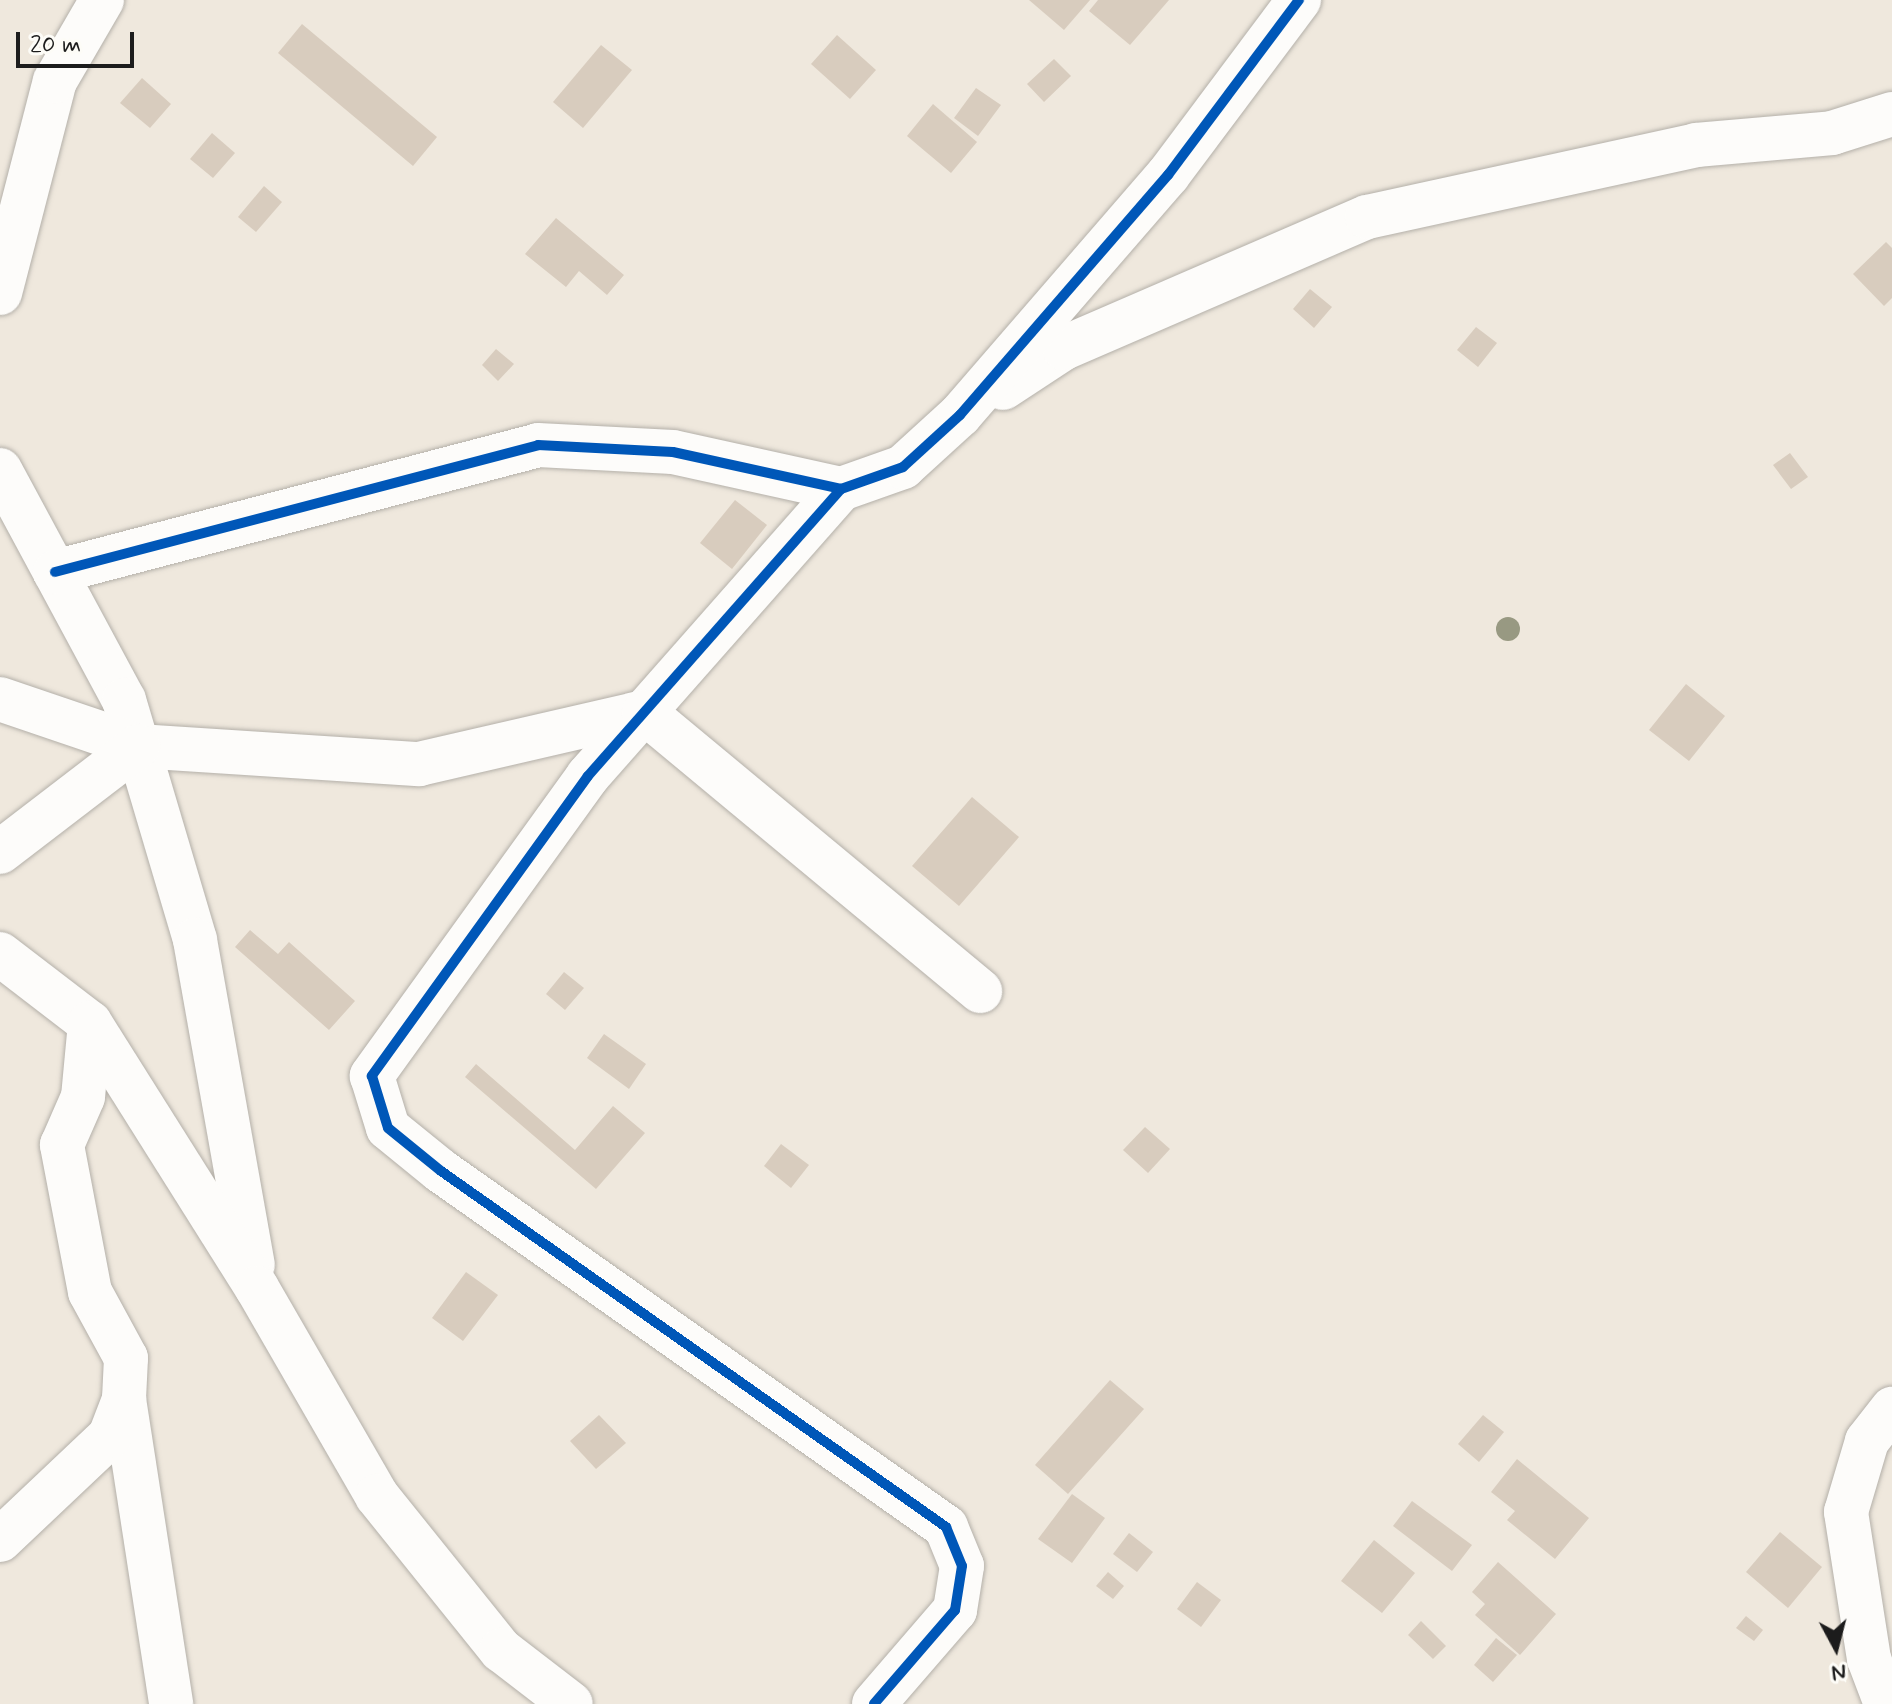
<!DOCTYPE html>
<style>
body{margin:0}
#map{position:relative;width:1892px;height:1704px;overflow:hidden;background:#efe8dd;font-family:Mynerve,sans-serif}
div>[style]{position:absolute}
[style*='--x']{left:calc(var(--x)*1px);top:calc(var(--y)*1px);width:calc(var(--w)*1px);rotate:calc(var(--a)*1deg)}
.building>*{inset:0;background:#d8ccbe}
.roads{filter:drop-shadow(0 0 2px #b4b0a9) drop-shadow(0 0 2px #b4b0a9)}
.minor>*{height:44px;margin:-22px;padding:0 22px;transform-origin:22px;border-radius:22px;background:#fdfcfa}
.cycleway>*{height:10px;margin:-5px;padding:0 5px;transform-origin:5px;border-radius:5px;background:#0057b8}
.trees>*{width:24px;height:24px;margin:-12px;border-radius:50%;background:#989982}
span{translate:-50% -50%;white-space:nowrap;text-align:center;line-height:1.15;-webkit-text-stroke:7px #fdfcf7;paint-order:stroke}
.north{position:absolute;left:1796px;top:1608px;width:80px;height:80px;-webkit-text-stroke:6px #fdfcf7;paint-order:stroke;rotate:173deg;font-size:22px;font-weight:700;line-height:32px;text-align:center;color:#1c1c1c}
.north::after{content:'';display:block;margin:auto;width:28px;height:36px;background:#1c1c1c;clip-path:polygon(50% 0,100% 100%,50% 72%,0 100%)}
.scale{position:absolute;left:16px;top:32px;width:118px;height:36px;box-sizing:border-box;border:4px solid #1c1c1c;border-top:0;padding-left:10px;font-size:24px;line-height:28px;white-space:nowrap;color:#1c1c1c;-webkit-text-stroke:6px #fdfcf7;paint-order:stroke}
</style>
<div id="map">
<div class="building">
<div style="clip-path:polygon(1029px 0,1090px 0,1064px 30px)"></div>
<div style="clip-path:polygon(1098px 0,1169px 0,1130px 45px,1089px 11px)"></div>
<div style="clip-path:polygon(302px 24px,437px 137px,413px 166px,278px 53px)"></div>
<div style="clip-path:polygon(837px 35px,876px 70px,850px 99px,811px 64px)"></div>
<div style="clip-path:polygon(601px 45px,632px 70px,583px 128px,553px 102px)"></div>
<div style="clip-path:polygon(1054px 59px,1071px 76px,1044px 102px,1027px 84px)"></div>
<div style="clip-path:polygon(142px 78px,171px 104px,150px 128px,120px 103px)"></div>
<div style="clip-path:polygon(976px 88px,1001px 105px,978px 136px,954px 118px)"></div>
<div style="clip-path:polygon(933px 104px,977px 142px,951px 173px,907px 136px)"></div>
<div style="clip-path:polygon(212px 133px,235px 153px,213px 178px,190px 159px)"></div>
<div style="clip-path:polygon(264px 186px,282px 202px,256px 232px,238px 217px)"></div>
<div style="clip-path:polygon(556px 218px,624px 275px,607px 295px,579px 271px,566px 287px,525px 254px)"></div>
<div style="clip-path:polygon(1886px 242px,1892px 248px,1892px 298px,1884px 306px,1853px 274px)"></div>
<div style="clip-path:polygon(1310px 289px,1332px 307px,1314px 328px,1293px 309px)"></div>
<div style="clip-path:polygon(1476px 327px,1497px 343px,1478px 367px,1457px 350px)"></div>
<div style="clip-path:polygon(496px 349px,514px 364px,498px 381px,482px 365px)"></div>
<div style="clip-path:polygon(1790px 453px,1808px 477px,1791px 489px,1773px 465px)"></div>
<div style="clip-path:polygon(735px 500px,767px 525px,732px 569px,700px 543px)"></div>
<div style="clip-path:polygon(1686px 684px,1725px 716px,1689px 761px,1649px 730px)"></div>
<div style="clip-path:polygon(972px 797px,1019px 837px,959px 906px,912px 866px)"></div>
<div style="clip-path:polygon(250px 930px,278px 954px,289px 942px,355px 1001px,329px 1030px,235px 947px)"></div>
<div style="clip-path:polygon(564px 972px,584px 988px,565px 1010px,546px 994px)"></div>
<div style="clip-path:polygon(604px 1034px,646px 1064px,629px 1089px,587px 1058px)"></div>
<div style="clip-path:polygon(476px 1064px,575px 1150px,613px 1106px,645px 1133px,596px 1189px,465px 1077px)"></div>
<div style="clip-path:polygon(1145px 1127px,1170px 1149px,1148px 1173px,1123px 1150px)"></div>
<div style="clip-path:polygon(781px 1144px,809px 1165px,791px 1188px,764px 1166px)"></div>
<div style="clip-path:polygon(466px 1272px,498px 1295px,463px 1341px,432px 1318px)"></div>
<div style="clip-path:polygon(1110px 1380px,1144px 1409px,1068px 1494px,1035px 1465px)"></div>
<div style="clip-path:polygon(599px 1415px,626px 1443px,596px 1469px,570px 1441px)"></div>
<div style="clip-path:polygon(1483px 1415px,1504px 1432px,1479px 1462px,1458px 1444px)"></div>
<div style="clip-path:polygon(1517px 1459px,1589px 1518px,1555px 1559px,1507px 1520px,1515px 1511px,1491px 1492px)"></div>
<div style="clip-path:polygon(1072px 1494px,1105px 1518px,1072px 1563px,1038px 1539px)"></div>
<div style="clip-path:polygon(1412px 1501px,1472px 1545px,1452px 1571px,1393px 1526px)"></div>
<div style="clip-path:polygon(1780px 1532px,1822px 1567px,1788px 1608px,1746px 1572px)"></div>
<div style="clip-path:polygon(1129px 1533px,1153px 1552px,1137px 1572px,1113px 1554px)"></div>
<div style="clip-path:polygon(1374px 1540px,1415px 1573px,1382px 1613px,1341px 1581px)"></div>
<div style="clip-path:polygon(1498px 1562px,1556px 1614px,1520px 1655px,1475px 1615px,1485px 1604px,1472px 1592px)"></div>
<div style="clip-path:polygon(1108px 1572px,1124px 1586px,1113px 1599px,1096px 1586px)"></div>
<div style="clip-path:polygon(1197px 1582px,1221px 1600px,1201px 1627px,1177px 1609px)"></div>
<div style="clip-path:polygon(1746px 1616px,1763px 1630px,1754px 1641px,1736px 1628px)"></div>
<div style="clip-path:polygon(1421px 1621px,1446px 1646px,1433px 1659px,1408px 1635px)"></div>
<div style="clip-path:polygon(1496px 1638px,1517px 1655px,1493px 1682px,1474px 1665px)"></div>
</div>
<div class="roads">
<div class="minor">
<div style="--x:0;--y:293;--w:219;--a:-75.5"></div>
<div style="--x:55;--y:81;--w:94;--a:-59.9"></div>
<div style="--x:1003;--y:388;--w:73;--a:-33.3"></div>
<div style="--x:1064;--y:348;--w:330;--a:-23.4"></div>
<div style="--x:1367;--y:217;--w:337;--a:-12.3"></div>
<div style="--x:1696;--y:145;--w:137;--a:-5"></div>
<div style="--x:1832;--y:133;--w:63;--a:-17.6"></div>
<div style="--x:0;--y:470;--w:261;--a:61.7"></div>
<div style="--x:124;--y:700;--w:250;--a:73.5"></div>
<div style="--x:195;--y:940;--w:330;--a:79.9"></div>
<div style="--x:841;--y:489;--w:383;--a:131.4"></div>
<div style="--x:588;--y:776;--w:370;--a:125.8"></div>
<div style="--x:372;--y:1076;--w:54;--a:72.9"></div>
<div style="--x:388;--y:1128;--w:68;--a:39.1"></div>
<div style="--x:441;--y:1171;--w:618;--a:35.18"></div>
<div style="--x:946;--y:1527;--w:42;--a:67.7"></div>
<div style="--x:962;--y:1566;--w:45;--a:99"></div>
<div style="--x:955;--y:1610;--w:124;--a:130.8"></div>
<div style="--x:55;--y:572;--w:499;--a:-14.7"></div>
<div style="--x:538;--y:445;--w:135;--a:3"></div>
<div style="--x:673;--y:452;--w:172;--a:12.4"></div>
<div style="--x:841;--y:489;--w:66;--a:-19.5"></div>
<div style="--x:903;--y:467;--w:77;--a:-42.4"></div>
<div style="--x:960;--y:415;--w:318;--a:-49.1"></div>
<div style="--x:1168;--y:175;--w:219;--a:-53.2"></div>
<div style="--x:0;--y:699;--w:146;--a:18.8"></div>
<div style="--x:138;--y:746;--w:282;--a:3.7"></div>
<div style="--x:419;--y:764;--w:231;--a:-13"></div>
<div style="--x:644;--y:712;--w:437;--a:39.7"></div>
<div style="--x:0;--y:852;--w:174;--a:-37.5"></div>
<div style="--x:0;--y:954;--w:113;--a:37.5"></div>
<div style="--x:90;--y:1023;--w:313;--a:57.8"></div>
<div style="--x:257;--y:1288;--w:240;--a:60"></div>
<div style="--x:377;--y:1496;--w:198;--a:51.2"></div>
<div style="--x:501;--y:1650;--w:88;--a:37.6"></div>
<div style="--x:124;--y:1399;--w:309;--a:81.2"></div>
<div style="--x:0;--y:1540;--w:151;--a:-43.4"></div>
<div style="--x:110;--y:1436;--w:40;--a:-69"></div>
<div style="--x:124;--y:1399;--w:41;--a:-87.2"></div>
<div style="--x:126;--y:1358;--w:75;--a:-118.6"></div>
<div style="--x:90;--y:1292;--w:150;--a:-100.8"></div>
<div style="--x:62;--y:1145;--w:52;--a:-66.4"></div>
<div style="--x:83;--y:1097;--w:74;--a:-84.6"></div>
<div style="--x:1886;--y:1704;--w:48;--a:-110.7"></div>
<div style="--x:1869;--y:1659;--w:149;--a:-98.9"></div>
<div style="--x:1846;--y:1512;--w:74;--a:-73.5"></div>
<div style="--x:1867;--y:1441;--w:41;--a:-52"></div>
</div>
</div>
<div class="cycleway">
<div style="--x:841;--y:489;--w:383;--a:131.4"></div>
<div style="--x:588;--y:776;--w:370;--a:125.8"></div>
<div style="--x:372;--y:1076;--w:54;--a:72.9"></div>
<div style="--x:388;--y:1128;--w:68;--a:39.1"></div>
<div style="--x:441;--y:1171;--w:618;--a:35.18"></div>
<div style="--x:946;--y:1527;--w:42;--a:67.7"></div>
<div style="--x:962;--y:1566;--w:45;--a:99"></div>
<div style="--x:955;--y:1610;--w:124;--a:130.8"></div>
<div style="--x:55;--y:572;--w:499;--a:-14.7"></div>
<div style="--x:538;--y:445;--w:135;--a:3"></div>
<div style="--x:673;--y:452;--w:172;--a:12.4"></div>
<div style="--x:841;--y:489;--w:66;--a:-19.5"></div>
<div style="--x:903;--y:467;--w:77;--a:-42.4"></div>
<div style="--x:960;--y:415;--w:318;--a:-49.1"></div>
<div style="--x:1168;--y:175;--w:219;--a:-53.2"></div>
</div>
<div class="trees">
<div style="left:1508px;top:629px"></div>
</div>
<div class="north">N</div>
<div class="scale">20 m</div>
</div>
